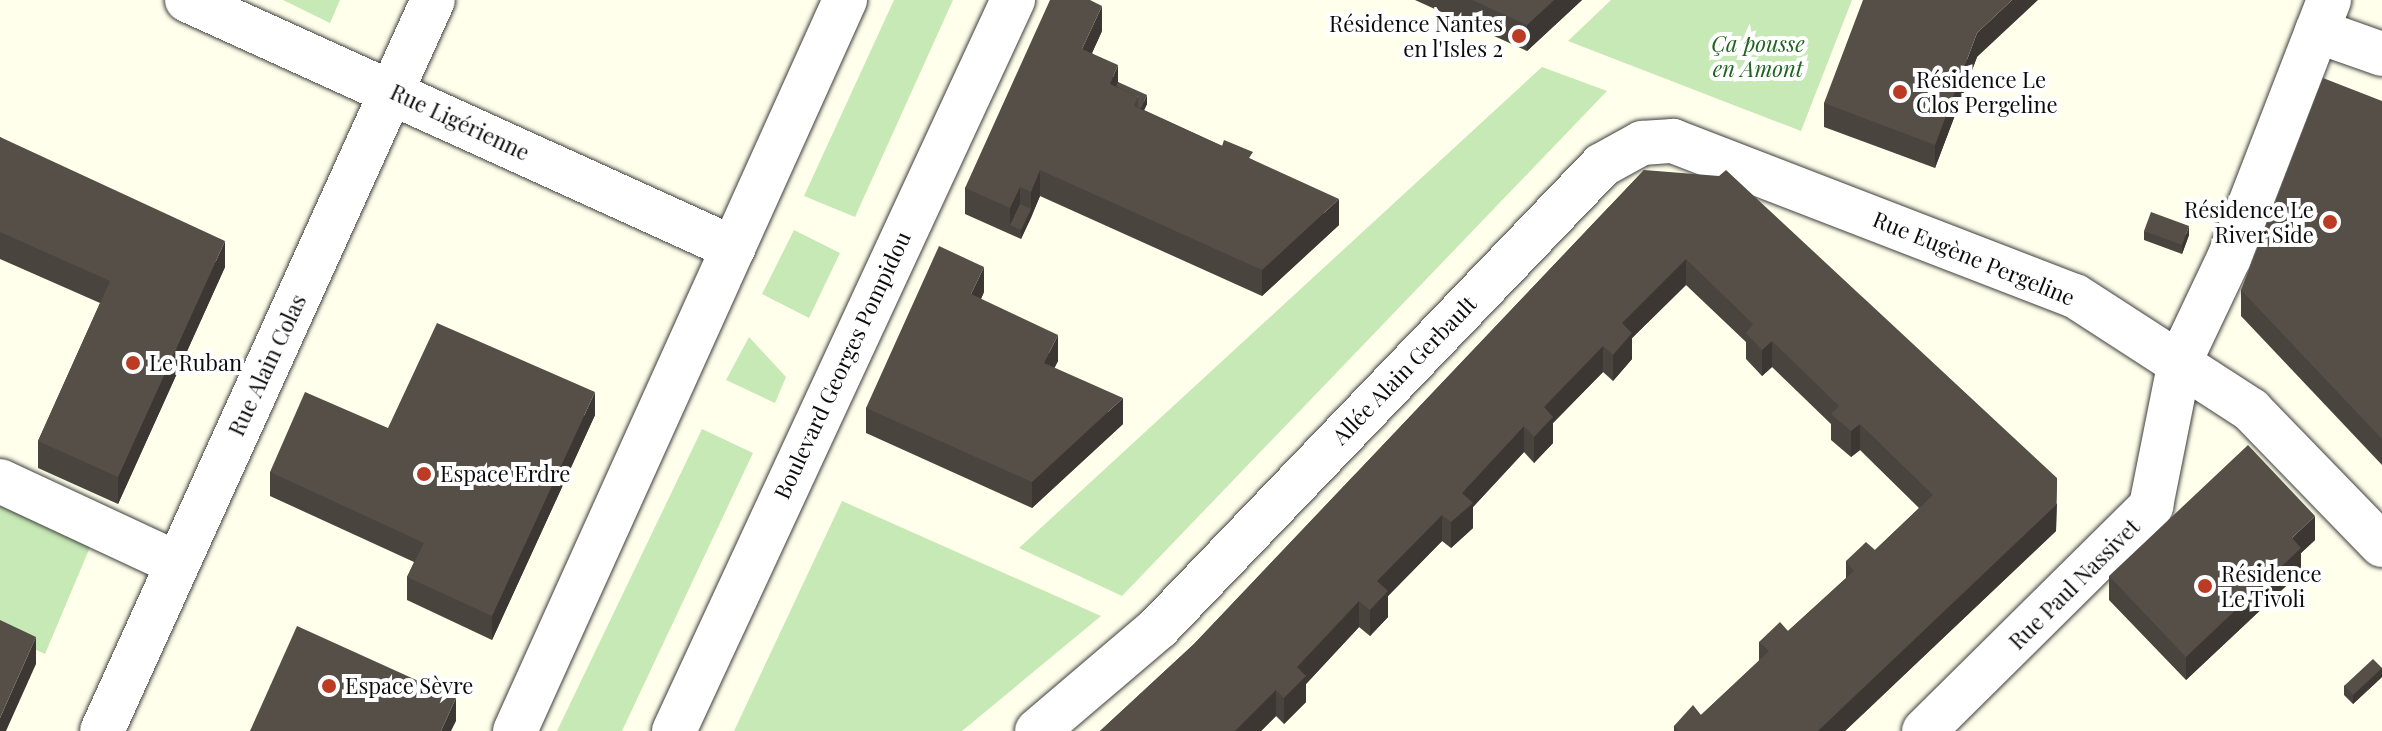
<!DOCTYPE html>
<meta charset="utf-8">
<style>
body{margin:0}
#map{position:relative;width:2382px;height:731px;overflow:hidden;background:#ffffeb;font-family:"Playfair Display",serif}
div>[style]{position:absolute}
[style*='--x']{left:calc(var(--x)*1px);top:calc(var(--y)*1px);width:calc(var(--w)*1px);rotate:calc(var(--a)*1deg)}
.green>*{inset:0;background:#c6e9b5}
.roads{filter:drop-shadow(0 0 2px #3f3f3f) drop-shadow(0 0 2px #3f3f3f)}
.street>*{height:44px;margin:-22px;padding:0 22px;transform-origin:22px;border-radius:22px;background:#fff}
.wall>*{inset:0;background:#49443e}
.shaded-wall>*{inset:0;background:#3c3732}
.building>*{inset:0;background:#554f48}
.dots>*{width:22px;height:22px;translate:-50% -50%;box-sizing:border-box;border:4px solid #fff;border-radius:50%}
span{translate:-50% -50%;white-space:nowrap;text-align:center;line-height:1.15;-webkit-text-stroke:8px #fff;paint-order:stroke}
.poi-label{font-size:22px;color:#0c0c0c}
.right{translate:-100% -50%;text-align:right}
.left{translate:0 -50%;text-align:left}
.park-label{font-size:22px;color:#1d631d;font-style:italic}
.street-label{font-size:22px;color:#0c0c0c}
</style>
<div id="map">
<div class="green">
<div style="clip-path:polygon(283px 0,340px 0,330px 23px)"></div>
<div style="clip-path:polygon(894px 0,953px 0,855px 217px,804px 196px)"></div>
<div style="clip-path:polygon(1611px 0,1852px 0,1801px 131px,1568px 41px)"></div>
<div style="clip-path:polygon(1542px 67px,1607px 91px,1122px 596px,1019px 548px)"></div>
<div style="clip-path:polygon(794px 230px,840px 253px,809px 318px,762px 294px)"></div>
<div style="clip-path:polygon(749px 337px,786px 377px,775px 403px,726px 380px)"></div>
<div style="clip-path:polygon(702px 429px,753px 453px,622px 731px,557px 731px)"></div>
<div style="clip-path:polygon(0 497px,93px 540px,45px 654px,0 633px)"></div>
<div style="clip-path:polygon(842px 501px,1101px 616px,962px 731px,734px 731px)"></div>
</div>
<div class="roads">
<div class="street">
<div style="--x:187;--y:0;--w:600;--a:24.43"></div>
<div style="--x:2317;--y:31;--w:69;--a:19.5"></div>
<div style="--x:0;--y:481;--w:194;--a:25"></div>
<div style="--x:102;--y:731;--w:802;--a:-65.64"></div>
<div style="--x:515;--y:731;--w:802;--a:-65.7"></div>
<div style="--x:674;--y:731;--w:806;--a:-65.12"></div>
<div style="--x:1037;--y:731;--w:160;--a:-40.4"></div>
<div style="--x:1159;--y:627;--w:640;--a:-46.2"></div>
<div style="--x:1602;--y:165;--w:46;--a:-28.8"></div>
<div style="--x:1642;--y:143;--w:31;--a:-4"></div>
<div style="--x:1673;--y:141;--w:431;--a:21.1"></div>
<div style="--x:2075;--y:296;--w:210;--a:32.9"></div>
<div style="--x:2251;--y:410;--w:188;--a:45.9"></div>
<div style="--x:1924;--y:731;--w:320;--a:-44.7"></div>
<div style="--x:2151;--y:506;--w:148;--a:-78.7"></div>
<div style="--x:2180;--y:361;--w:114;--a:-64.6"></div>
<div style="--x:2229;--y:258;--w:277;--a:-68.8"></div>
</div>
</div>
<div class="wall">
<div style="clip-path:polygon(1415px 0,1582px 0,1527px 51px)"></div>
<div style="clip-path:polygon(1102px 31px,1092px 53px,1118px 82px,1147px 104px,1144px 110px,1253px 160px,1339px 225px,1262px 296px,1040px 196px,1021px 239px,965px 214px,965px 188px)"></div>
<div style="clip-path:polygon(1977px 57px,1935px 168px,1824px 127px,1824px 103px)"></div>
<div style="clip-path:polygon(2382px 101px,2382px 465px,2241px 316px,2241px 290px)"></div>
<div style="clip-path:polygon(0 137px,225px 267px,118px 504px,38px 468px,38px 441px,100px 303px,0 259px)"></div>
<div style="clip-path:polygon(1644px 170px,2057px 504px,2056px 531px,1845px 731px,1674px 731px,1674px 726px,1701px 715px,1759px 661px,1759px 642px,1788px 631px,1846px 578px,1846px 561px,1875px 550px,1919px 508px,1860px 450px,1851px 457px,1831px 440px,1831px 424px,1772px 367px,1762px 376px,1746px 359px,1746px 342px,1686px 285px,1632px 338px,1632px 359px,1613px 381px,1603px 372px,1553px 423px,1553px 443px,1534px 463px,1524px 452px,1473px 507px,1473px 528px,1451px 548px,1442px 541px,1388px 596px,1388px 617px,1370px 636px,1359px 627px,1306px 684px,1306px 702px,1284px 724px,1276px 716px,1261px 731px,1100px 731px,1194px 644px)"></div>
<div style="clip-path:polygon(2144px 231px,2189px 235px,2182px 254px,2144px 240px)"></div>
<div style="clip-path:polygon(984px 292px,981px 299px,1058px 361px,1054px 368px,1123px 424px,1032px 508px,866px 433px,866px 408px)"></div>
<div style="clip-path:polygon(595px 415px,492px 640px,407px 600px,407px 577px,414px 562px,270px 496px,270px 472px,388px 428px)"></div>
<div style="clip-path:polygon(2315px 540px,2301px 553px,2301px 572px,2186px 680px,2109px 600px,2109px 576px)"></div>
<div style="clip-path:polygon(2382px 668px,2382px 677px,2353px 704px,2344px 695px,2344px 686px)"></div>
</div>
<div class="shaded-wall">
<div style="clip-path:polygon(1554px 0,1582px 0,1527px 51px,1527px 25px)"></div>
<div style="clip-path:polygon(2012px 0,2038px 0,1977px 57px,1935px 168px,1935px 145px,1977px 33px)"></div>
<div style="clip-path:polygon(1102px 6px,1102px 31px,1082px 75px,1082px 49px)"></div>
<div style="clip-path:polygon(1118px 65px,1118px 91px,1110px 84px)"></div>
<div style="clip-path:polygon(1147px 95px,1147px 104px,1138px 123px,1138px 114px)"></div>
<div style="clip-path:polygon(1040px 170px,1040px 196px,1031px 218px,1031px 192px)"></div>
<div style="clip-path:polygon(1020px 187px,1020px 213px,1010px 225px,1010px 234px,1010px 208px)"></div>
<div style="clip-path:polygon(1339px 199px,1339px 225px,1262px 296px,1262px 270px)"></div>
<div style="clip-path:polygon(1031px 209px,1031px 218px,1021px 239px,1021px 230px)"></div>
<div style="clip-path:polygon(2189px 226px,2189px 235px,2182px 254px,2182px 245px)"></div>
<div style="clip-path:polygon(225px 241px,225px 267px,118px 504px,118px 477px)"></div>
<div style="clip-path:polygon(1686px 259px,1686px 285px,1632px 338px,1632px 359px,1613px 381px,1613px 355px,1622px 323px)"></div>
<div style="clip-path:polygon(984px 267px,984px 292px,971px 320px,971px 294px)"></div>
<div style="clip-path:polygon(1058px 335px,1058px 361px,1044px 389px,1044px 363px)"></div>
<div style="clip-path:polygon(1772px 341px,1772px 367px,1762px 376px,1762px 350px)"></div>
<div style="clip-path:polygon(1603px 346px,1603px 372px,1553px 423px,1553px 443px,1534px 463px,1534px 437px,1544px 407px)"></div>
<div style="clip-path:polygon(595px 392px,595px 415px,492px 640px,492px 616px)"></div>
<div style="clip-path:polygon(1123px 398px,1123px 424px,1032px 508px,1032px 482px)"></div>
<div style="clip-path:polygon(1860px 424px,1860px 450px,1851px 457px,1851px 431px)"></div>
<div style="clip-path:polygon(1524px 426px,1524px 452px,1473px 507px,1473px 528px,1451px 548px,1451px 522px,1462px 493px)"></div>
<div style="clip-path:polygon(2057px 478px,2056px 531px,1845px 731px,1818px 731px)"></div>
<div style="clip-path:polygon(1442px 515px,1442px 541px,1388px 596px,1388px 617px,1370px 636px,1370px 610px,1377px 581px)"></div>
<div style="clip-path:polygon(2315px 516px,2315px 540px,2301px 553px,2301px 572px,2186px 680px,2186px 657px,2292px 538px)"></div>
<div style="clip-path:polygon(1359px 601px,1359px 627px,1306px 684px,1306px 702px,1284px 724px,1284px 698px,1297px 667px)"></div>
<div style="clip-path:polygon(36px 637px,36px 664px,6px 731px,0 731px,0 718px)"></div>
<div style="clip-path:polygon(2382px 668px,2382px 677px,2353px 704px,2353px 695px)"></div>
<div style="clip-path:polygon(1276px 690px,1276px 716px,1261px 731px,1235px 731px)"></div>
<div style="clip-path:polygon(456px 698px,456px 721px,451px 731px,441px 731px)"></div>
</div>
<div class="building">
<div style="clip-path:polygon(1050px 0,1090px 0,1102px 6px,1082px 49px,1118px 65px,1110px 84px,1138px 97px,1134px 106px,1222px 146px,1224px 140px,1253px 152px,1249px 158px,1339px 199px,1262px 270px,1040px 170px,1031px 192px,1020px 187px,1010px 208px,965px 188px)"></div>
<div style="clip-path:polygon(1472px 0,1554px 0,1527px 25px)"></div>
<div style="clip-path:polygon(1863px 0,2012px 0,1977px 33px,1935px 145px,1824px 103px)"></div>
<div style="clip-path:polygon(2323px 78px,2382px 101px,2382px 439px,2241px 290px)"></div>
<div style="clip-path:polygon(1118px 82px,1147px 95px,1141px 108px,1138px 107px,1138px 97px,1116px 86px)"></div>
<div style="clip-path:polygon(0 137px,225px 241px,118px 477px,38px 441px,110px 281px,0 232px)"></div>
<div style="clip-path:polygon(1644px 170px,1719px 176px,1726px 170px,2057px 478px,2056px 505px,1818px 731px,1679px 731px,1674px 726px,1693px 705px,1701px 715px,1769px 651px,1759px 642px,1780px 622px,1788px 631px,1854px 571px,1846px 561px,1866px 542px,1875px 550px,1933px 495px,1860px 424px,1851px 431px,1831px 414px,1839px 406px,1772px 341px,1762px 350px,1746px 333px,1753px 324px,1686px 259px,1622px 323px,1632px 333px,1613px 355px,1603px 346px,1544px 407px,1553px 417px,1534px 437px,1524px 426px,1462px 493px,1473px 503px,1451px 522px,1442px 515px,1377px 581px,1388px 591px,1370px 610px,1359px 601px,1297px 667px,1306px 676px,1284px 698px,1276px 690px,1235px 731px,1100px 731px,1194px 644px)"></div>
<div style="clip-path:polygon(1020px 204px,1031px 209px,1021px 230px,1010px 225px)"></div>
<div style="clip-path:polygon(2151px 212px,2189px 226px,2182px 245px,2144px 231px)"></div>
<div style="clip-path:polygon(939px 246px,984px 267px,971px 294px,1058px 335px,1044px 363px,1123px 398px,1032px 482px,866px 408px)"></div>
<div style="clip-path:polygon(437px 323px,595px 392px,492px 616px,407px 577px,424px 543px,270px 472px,305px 392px,388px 428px)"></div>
<div style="clip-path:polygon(2248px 445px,2315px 516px,2292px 538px,2301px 548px,2186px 657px,2109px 576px)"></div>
<div style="clip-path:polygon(0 620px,36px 637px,0 718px)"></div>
<div style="clip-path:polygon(297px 626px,456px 698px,441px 731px,250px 731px)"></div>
<div style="clip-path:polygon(2373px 659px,2382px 668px,2353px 695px,2344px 686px)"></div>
</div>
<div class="dots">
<div style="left:1519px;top:36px;background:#bc3b24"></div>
<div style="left:1900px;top:92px;background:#bc3b24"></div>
<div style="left:2330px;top:222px;background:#bc3b24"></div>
<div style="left:133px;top:363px;background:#bc3b24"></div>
<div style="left:424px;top:474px;background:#bc3b24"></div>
<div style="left:2205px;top:586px;background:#bc3b24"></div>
<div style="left:329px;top:686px;background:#bc3b24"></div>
</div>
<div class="poi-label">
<span class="right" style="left:1503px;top:36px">Résidence Nantes<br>en l'Isles 2</span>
<span class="left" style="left:1916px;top:92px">Résidence Le<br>Clos Pergeline</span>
<span class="right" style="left:2314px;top:222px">Résidence Le<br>River Side</span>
<span class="left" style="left:149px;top:363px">Le Ruban</span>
<span class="left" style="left:440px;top:474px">Espace Erdre</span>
<span class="left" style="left:2221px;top:586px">Résidence<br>Le Tivoli</span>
<span class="left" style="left:345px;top:686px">Espace Sèvre</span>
</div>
<div class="park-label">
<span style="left:1758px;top:56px">Ça pousse<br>en Amont</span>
</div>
<div class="street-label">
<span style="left:460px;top:122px;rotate:25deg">Rue Ligérienne</span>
<span style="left:1974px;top:258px;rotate:22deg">Rue Eugène Pergeline</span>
<span style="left:267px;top:365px;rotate:-65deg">Rue Alain Colas</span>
<span style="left:842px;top:365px;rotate:-65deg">Boulevard Georges Pompidou</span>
<span style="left:1404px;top:370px;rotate:-46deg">Allée Alain Gerbault</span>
<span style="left:2074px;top:584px;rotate:-45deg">Rue Paul Nassivet</span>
</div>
</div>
